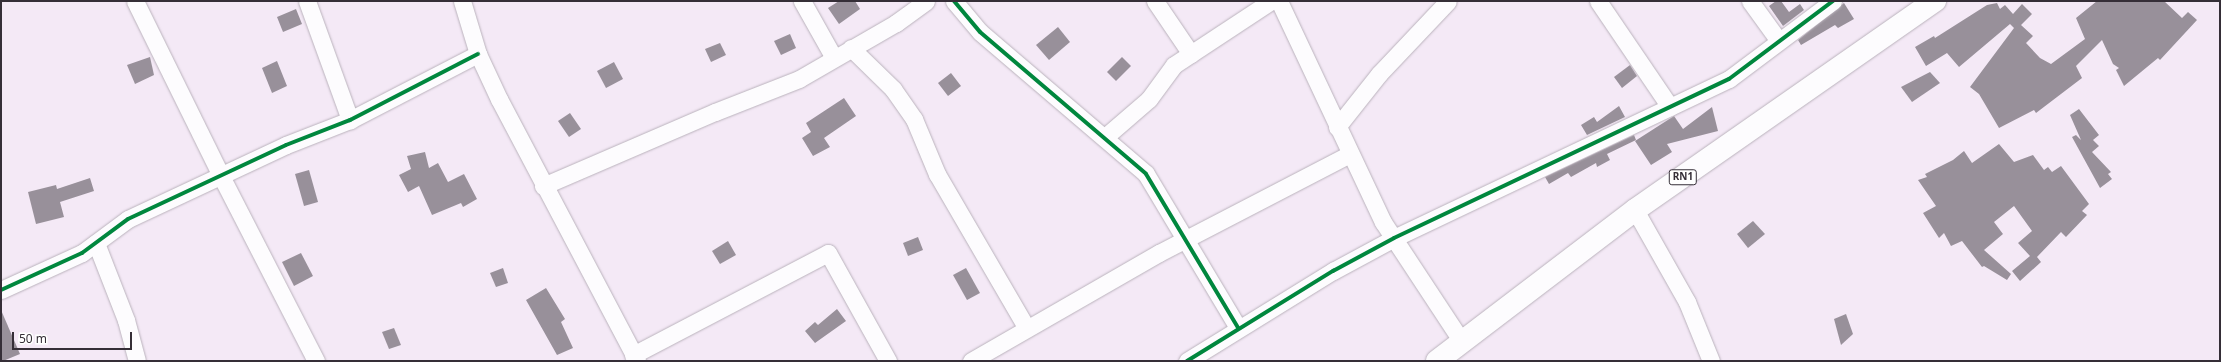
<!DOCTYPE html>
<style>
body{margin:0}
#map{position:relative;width:2221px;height:362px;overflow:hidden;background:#f4e9f6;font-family:"Noto Sans",sans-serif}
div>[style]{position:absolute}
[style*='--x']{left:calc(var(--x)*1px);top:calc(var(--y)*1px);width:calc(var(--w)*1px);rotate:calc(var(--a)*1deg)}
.building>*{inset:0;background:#98909a}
.roads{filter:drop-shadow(0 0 1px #bab2bc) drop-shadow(0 0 1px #bab2bc)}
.minor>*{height:17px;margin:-8.5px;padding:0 8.5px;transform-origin:8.5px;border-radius:8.5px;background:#fdfcfe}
.highway>*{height:22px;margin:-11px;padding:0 11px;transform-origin:11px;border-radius:11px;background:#fdfcfe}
.cycleway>*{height:4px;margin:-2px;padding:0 2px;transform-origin:2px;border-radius:2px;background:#00873e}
span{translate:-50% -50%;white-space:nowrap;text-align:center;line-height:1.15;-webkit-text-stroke:4px #fff;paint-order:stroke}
.shield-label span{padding:1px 3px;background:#fff;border:1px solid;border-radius:3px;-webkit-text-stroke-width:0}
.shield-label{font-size:10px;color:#352e37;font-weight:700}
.frame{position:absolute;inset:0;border:2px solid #352e37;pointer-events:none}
.scale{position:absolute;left:12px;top:332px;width:120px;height:18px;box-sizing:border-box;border:2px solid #352e37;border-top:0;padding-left:5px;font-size:12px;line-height:14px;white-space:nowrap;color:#352e37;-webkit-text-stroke:3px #fff;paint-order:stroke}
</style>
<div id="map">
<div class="building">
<div style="clip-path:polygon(839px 1px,855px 1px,860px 9px,839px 24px,828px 8px)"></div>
<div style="clip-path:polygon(1776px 1px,1781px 1px,1789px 12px,1800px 4px,1804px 10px,1783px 26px,1769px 6px)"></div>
<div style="clip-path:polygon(2097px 1px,2164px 1px,2182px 18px,2188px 12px,2197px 20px,2160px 60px,2158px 58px,2124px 86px,2116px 70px,2119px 68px,2113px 64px,2102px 40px,2076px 66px,2082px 78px,2036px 113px,2034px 110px,1999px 128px,1979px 94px,1970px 87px,2014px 28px,2010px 24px,1959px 67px,1947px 53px,1926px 66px,1915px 47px,1934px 36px,1935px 38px,1987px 5px,1997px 3px,2000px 9px,2005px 5px,2013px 14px,2022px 4px,2032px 14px,2021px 25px,2033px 36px,2026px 43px,2040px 58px,2051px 64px,2085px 39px,2076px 18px)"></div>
<div style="clip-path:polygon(1844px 3px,1854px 19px,1838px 28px,1835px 25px,1801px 45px,1798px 40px)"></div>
<div style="clip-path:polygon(296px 9px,302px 24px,283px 32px,277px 17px)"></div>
<div style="clip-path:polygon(1058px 27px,1070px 42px,1049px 60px,1036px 45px)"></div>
<div style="clip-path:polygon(790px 34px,796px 48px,781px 55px,774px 41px)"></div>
<div style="clip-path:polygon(720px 43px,726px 55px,711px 62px,705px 49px)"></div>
<div style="clip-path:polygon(150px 57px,154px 75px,135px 84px,127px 65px)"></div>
<div style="clip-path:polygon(1122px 57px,1131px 66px,1116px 81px,1107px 72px)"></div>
<div style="clip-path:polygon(277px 61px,287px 86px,272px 93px,262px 68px)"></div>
<div style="clip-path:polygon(614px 62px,623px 79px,606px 88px,597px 71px)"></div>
<div style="clip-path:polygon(1630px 65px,1637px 76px,1622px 88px,1614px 77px)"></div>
<div style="clip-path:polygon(1930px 72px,1940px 83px,1912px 102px,1901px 87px)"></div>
<div style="clip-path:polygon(951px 73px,961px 86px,948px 96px,938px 83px)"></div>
<div style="clip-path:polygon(844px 98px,856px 116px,824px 138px,830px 147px,813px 156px,802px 138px,811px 132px,806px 123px)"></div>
<div style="clip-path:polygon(1619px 106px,1625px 117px,1587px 135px,1581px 125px,1594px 117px,1597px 122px)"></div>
<div style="clip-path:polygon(1712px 107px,1718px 131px,1667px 144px,1672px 152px,1651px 165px,1635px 141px,1674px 116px,1683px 129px)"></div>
<div style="clip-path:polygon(2079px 109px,2099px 135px,2093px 140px,2099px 146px,2092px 152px,2111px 172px,2108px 174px,2112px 179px,2100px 188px,2072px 137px,2076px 135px,2081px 140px,2070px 115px)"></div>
<div style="clip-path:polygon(570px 113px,581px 129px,569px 137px,558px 121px)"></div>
<div style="clip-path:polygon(1634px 135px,1636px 140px,1607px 154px,1610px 160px,1597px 167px,1596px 163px,1571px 177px,1568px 173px,1549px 184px,1545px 177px)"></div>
<div style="clip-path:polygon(1999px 144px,2014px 162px,2033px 155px,2044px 170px,2048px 167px,2052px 172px,2061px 166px,2089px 204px,2082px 211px,2087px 215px,2066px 237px,2061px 232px,2037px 257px,2041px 262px,2020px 281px,2012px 271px,2030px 256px,2018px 243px,2032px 231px,2014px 206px,1994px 222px,2003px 234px,1984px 250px,2011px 274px,2007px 280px,1984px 266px,1982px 267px,1962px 241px,1951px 246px,1944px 233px,1939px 238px,1923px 213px,1936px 206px,1918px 180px,1927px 177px,1925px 174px,1953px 160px,1964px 151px,1972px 163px)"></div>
<div style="clip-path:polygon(425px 152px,429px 168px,438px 163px,448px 182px,464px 174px,477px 199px,463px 207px,461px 203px,432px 215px,419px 186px,408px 192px,399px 175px,411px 169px,407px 156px)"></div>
<div style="clip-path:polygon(309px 170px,318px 202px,304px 206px,295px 174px)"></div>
<div style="clip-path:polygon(90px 178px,94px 191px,60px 202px,64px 217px,36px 224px,28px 192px,56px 185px,57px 189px)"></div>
<div style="clip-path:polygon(1753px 221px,1765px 234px,1748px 248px,1737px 234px)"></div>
<div style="clip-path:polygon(918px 237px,923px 250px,908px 256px,903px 243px)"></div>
<div style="clip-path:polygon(728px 241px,736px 255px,720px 264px,712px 251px)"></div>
<div style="clip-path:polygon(301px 253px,313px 276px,294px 286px,282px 262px)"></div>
<div style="clip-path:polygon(503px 268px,508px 283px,496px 287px,490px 273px)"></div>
<div style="clip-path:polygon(966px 268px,980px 293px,967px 300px,953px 275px)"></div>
<div style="clip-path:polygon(546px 288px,565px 319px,561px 322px,573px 348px,557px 355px,526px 300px)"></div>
<div style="clip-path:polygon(837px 309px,846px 321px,815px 343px,805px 331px,815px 322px,818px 325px)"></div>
<div style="clip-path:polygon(1px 310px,20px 354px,3px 361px,1px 361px)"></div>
<div style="clip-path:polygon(1846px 314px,1853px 334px,1841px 345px,1834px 319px)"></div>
<div style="clip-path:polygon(394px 328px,401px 345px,389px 349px,382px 332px)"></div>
</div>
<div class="roads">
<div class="minor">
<div style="--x:135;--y:1;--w:195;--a:63.8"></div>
<div style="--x:221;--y:176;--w:208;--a:62.8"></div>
<div style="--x:307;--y:1;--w:127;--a:70.1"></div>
<div style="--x:462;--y:1;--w:55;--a:73.2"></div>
<div style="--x:478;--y:54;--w:50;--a:65"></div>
<div style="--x:499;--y:99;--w:296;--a:62.2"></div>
<div style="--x:802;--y:1;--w:65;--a:60.7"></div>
<div style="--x:954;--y:1;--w:40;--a:50"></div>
<div style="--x:980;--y:32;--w:218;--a:40.5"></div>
<div style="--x:1146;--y:174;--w:179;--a:59.1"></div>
<div style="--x:1155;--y:1;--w:64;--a:55.8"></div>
<div style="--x:1279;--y:1;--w:244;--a:64.8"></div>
<div style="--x:1383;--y:222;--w:144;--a:56.6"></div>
<div style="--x:1598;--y:1;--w:128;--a:55.8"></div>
<div style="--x:1750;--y:1;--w:49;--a:54.1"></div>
<div style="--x:851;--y:48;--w:59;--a:44.3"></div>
<div style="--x:893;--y:89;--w:37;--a:55"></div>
<div style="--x:914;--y:119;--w:60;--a:67.3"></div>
<div style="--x:937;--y:174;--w:177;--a:59.8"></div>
<div style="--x:1337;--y:127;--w:68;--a:-51.6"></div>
<div style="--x:1379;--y:74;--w:100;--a:-46.6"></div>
<div style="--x:1105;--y:137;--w:58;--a:-40.8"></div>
<div style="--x:1149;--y:99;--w:42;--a:-53.7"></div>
<div style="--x:1174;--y:65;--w:116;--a:-33.4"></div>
<div style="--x:543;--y:186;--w:187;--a:-23.3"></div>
<div style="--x:715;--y:112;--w:90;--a:-21.4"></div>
<div style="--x:799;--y:79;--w:112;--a:-30"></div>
<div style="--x:896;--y:23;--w:37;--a:-36"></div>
<div style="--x:1635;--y:210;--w:106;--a:60.5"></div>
<div style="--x:1687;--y:302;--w:64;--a:67.9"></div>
<div style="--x:96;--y:243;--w:83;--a:68.7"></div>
<div style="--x:126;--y:320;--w:42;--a:75"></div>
<div style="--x:1;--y:290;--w:89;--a:-24.6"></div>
<div style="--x:82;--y:253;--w:57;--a:-36.5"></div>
<div style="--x:128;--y:219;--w:174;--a:-25.1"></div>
<div style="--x:286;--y:145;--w:69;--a:-21.3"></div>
<div style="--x:350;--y:120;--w:144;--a:-27.3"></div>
<div style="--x:633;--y:355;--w:220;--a:-27.6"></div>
<div style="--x:828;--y:253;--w:124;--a:60.9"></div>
<div style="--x:971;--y:361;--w:217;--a:-29.9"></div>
<div style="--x:1159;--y:253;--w:215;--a:-27.4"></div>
<div style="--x:1187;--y:361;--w:172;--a:-31.7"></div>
<div style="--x:1333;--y:271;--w:69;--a:-28.4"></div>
<div style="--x:1394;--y:238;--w:371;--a:-25.4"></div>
<div style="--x:1729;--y:79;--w:130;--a:-36.9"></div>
</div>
<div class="highway">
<div style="--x:1437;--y:361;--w:249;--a:-37.3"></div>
<div style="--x:1635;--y:210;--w:366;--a:-34.9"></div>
</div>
</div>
<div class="cycleway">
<div style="--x:954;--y:1;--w:40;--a:50"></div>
<div style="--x:980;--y:32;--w:218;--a:40.5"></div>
<div style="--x:1146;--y:174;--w:179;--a:59.1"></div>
<div style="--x:1;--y:290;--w:89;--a:-24.6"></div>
<div style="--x:82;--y:253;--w:57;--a:-36.5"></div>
<div style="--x:128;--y:219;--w:174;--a:-25.1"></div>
<div style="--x:286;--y:145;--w:69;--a:-21.3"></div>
<div style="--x:350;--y:120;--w:144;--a:-27.3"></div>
<div style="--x:1187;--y:361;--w:172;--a:-31.7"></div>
<div style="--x:1333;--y:271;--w:69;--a:-28.4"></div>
<div style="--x:1394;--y:238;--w:371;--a:-25.4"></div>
<div style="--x:1729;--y:79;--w:130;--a:-36.9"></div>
</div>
<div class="shield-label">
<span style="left:1683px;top:177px">RN1</span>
</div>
<div class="frame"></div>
<div class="scale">50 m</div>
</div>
